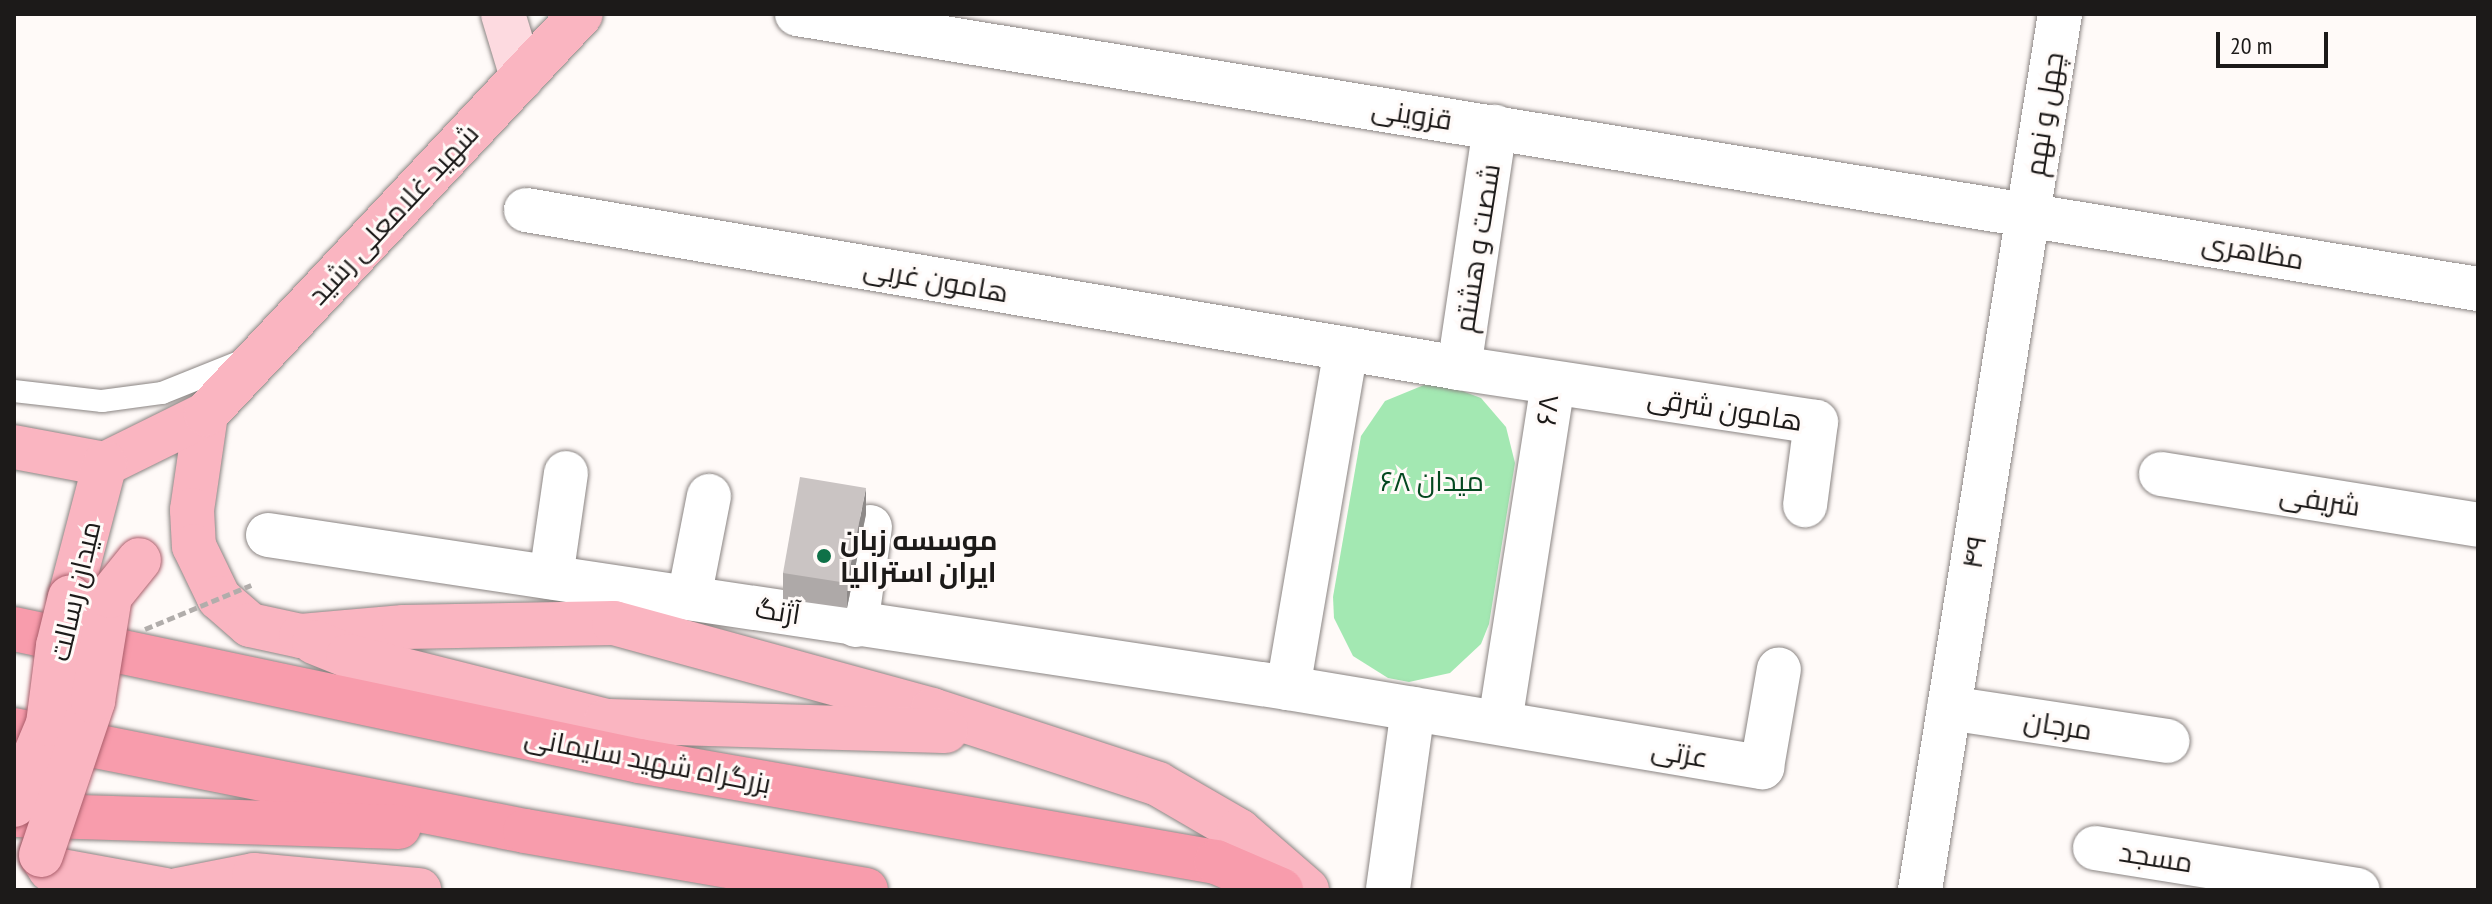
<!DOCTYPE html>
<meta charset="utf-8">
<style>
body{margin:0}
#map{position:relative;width:2492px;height:904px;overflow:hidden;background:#fffaf8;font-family:"PT Sans Narrow",Cairo,sans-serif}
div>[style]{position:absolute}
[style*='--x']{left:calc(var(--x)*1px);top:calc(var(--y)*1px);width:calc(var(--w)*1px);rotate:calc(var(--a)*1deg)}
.green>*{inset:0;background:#a3e8b2}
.roads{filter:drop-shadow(0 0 2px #8b8583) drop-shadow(0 0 2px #8b8583)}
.service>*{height:22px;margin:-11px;padding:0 11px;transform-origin:11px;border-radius:11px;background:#fff}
.minor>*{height:44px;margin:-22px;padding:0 22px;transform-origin:22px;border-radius:22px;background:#fff}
.secondary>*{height:44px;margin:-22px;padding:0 22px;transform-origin:22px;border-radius:22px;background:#fddae0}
.primary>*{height:44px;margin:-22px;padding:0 22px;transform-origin:22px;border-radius:22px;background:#fab5c1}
.trunk>*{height:44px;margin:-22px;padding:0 22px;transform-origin:22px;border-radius:22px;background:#f89cac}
.path-bridge>*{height:5px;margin-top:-2.5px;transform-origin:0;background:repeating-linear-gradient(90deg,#b1adab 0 8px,transparent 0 12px)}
.bridges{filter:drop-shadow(0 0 2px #aa5e6b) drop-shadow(0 0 2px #aa5e6b)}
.primary-bridge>*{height:44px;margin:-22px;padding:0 22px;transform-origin:22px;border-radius:22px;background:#fab5c1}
.wall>*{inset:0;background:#aea9a8}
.shaded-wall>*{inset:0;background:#8d8988}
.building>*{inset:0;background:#cac4c3}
.dots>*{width:22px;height:22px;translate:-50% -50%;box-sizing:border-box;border:4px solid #fffaf8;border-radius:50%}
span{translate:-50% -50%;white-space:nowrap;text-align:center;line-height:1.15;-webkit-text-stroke:6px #fffaf8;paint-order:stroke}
.street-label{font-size:28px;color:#1c1a19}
.park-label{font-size:28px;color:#054820}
.poi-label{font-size:28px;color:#1c1a19;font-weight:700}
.left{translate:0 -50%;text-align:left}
.frame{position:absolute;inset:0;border:16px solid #1c1a19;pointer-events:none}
.scale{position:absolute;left:2216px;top:32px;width:112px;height:36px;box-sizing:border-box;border:4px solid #1c1a19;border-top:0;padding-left:10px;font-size:24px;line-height:28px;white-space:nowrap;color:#1c1a19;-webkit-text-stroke:6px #fffaf8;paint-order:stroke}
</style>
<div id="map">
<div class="green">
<div style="clip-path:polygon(1424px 385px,1446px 385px,1481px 398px,1506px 427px,1515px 463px,1489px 624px,1481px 644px,1450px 673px,1409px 682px,1388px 678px,1353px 656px,1334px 618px,1333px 597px,1361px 436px,1385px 401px)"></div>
</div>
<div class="roads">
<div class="service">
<div style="--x:14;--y:391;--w:89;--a:6.5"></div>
<div style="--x:102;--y:401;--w:61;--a:-7.6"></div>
<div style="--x:162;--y:393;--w:86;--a:-21.8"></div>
</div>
<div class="minor">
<div style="--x:797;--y:14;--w:1703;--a:9.29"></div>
<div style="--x:526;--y:210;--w:946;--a:9.61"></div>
<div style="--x:1459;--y:368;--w:361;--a:8.6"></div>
<div style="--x:1816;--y:422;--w:84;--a:97.5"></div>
<div style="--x:1459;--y:368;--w:244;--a:-81.5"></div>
<div style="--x:2161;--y:474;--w:321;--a:9.1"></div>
<div style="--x:268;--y:535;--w:1031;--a:8.53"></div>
<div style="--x:1288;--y:688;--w:481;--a:9.5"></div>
<div style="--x:1762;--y:767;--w:99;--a:-80.2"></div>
<div style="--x:551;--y:577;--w:105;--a:-81.8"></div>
<div style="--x:689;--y:598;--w:104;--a:-78.9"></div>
<div style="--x:856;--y:625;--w:99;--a:-81.9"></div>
<div style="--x:1288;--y:688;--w:344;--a:-80.3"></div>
<div style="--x:1949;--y:708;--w:221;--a:8.6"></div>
<div style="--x:1500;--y:722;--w:343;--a:-81.1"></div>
<div style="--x:2095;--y:848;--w:266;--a:9.1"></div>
<div style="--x:1388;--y:889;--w:182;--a:-82.1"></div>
<div style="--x:1920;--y:890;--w:887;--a:-80.92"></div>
</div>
<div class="secondary">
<div style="--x:503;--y:14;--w:66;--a:73.2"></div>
</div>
<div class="primary">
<div style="--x:206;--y:414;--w:97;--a:98.3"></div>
<div style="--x:192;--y:510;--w:36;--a:87"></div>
<div style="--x:194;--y:546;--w:58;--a:64.3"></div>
<div style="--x:219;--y:598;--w:41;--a:41.1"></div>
<div style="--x:250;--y:625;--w:52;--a:12.2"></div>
<div style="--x:301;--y:636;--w:103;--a:-5"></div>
<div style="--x:404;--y:627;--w:210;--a:-1.1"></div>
<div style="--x:614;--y:623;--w:330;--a:15.3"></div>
<div style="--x:932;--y:710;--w:238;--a:18.1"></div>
<div style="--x:1158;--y:784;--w:94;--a:30.1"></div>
<div style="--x:1239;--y:831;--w:90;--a:40.9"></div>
<div style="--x:14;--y:447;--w:93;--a:10.6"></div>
<div style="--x:105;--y:464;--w:113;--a:-26.3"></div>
<div style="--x:206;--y:414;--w:548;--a:-46.85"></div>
<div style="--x:70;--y:597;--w:138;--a:-75.3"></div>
<div style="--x:314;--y:642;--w:37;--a:22"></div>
<div style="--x:348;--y:656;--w:266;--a:14.1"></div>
<div style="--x:606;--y:721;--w:340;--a:1.7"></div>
<div style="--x:41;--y:855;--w:17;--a:57"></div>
<div style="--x:50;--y:869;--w:117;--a:10.3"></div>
<div style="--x:177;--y:890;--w:78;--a:-11"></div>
<div style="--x:254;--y:875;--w:166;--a:5.2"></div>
</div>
<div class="trunk">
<div style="--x:14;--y:629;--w:639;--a:11.93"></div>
<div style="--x:639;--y:761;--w:586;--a:9.93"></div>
<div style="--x:1216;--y:862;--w:71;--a:23.3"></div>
<div style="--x:14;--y:730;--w:521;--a:11.18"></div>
<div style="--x:525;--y:831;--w:346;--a:9.8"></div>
<div style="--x:16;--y:815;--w:383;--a:1.8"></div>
</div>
</div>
<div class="path-bridge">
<div style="--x:145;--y:629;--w:115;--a:-22.5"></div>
</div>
<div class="bridges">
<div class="primary-bridge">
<div style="--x:14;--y:805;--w:88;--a:-67.2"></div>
<div style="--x:48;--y:724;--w:79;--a:-82.7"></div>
<div style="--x:58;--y:646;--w:50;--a:-76.2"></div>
<div style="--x:41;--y:855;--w:163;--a:-71.3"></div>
<div style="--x:93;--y:701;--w:106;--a:-80.8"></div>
<div style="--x:110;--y:596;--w:46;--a:-51.1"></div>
</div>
</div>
<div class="wall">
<div style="clip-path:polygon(866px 514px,847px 608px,783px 599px,783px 573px)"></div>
</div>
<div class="shaded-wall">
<div style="clip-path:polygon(866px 488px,866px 514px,847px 608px,847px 583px)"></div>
</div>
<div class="building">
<div style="clip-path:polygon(800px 477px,866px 488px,847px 583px,783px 573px)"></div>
</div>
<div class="dots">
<div style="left:824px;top:556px;background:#0f7148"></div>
</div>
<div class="street-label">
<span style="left:1412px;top:114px;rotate:9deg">قزوینی</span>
<span style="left:2044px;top:114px;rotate:-81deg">چهل و نهم</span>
<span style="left:393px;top:214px;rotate:-47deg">شهید غلامعلی رشید</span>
<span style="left:1477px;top:248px;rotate:-81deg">شصت و هشتم</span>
<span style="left:2253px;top:251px;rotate:10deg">مظاهری</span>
<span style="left:936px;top:280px;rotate:10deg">هامون غربی</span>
<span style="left:1725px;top:409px;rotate:9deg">هامون شرقی</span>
<span style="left:1547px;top:410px;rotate:-85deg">۶۸</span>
<span style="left:2320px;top:500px;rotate:9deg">شریفی</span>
<span style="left:1974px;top:552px;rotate:-81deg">۴۹</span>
<span style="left:75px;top:591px;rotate:-77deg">میدان رسالت</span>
<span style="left:778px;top:611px;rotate:9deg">آژنگ</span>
<span style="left:2058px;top:725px;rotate:9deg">مرجان</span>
<span style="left:1680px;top:753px;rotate:10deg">عزتی</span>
<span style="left:648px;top:760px;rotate:11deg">بزرگراه شهید سلیمانی</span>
<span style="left:2156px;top:857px;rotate:9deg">مسجد</span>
</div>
<div class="park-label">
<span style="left:1432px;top:481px">میدان ۶۸</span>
</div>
<div class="poi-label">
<span class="left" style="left:840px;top:556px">موسسه زبان<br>ایران استرالیا</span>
</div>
<div class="frame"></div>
<div class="scale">20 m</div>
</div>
